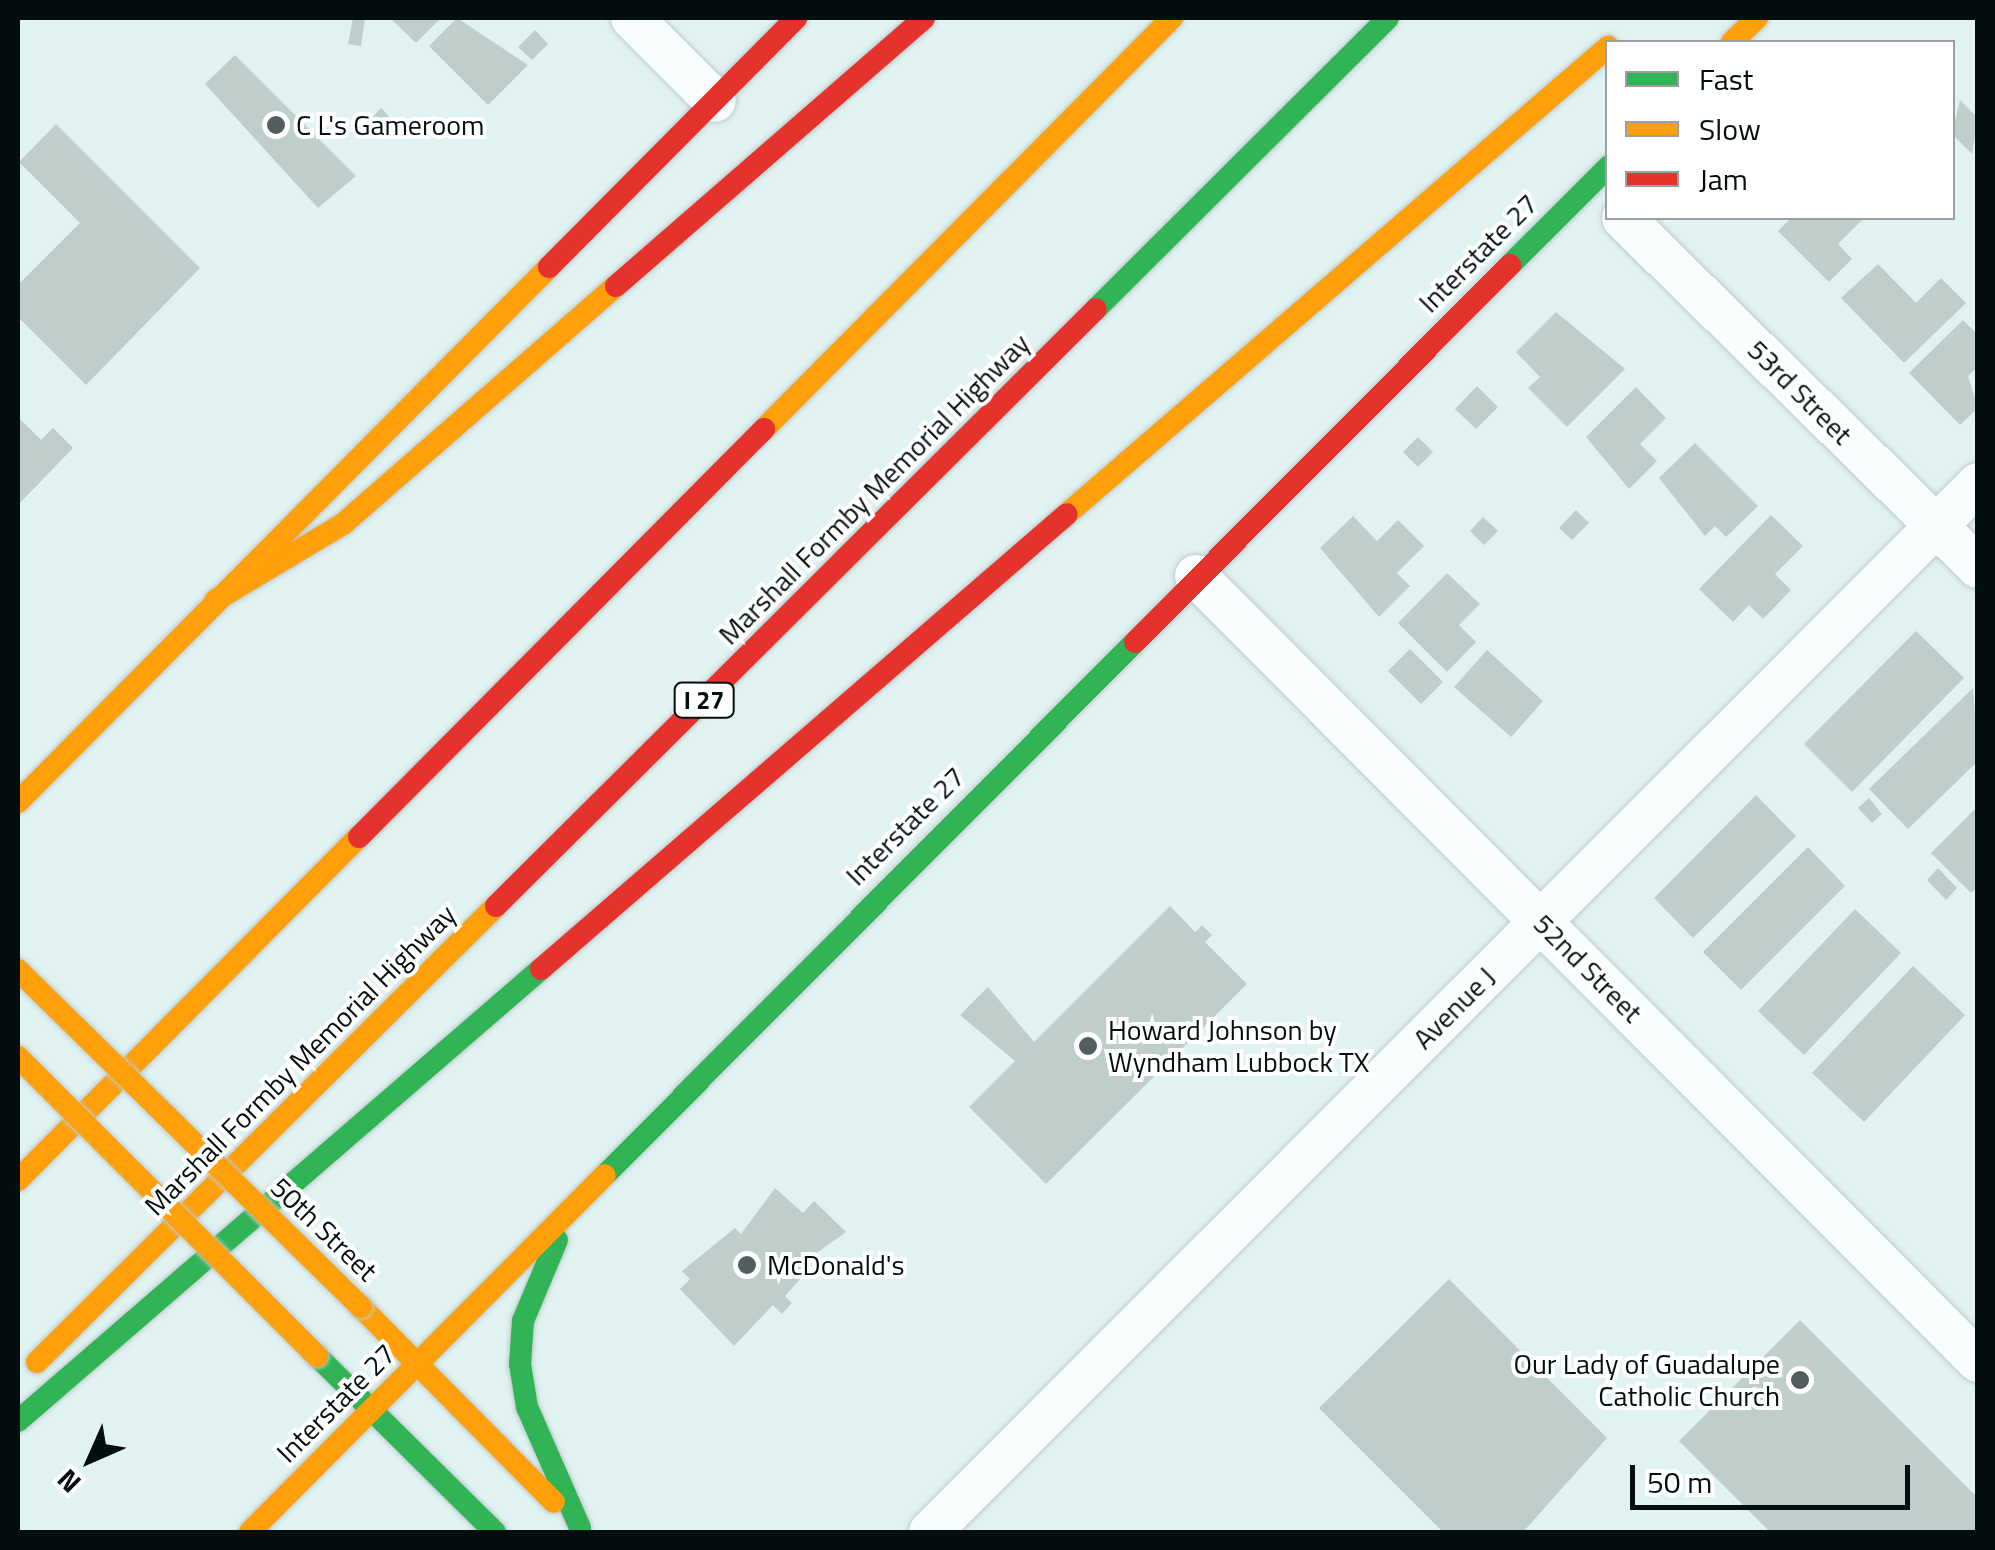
<!DOCTYPE html>
<style>
body{margin:0}
#map{position:relative;width:1995px;height:1550px;overflow:hidden;background:#e0f2f1;font-family:"Titillium Web",sans-serif}
div>[style]{position:absolute}
[style*='--x']{left:calc(var(--x)*1px);top:calc(var(--y)*1px);width:calc(var(--w)*1px);rotate:calc(var(--a)*1deg)}
.building>*{inset:0;background:#c0cecb}
.roads{filter:drop-shadow(0 0 2px #bccbca) drop-shadow(0 0 2px #bccbca)}
.street>*{height:42px;margin:-21px;padding:0 21px;transform-origin:21px;border-radius:21px;background:#fafdfd}
.fast>*{height:22px;margin:-11px;padding:0 11px;transform-origin:11px;border-radius:11px;background:#30b455}
.slow>*{height:22px;margin:-11px;padding:0 11px;transform-origin:11px;border-radius:11px;background:#ff9f0a}
.jam>*{height:22px;margin:-11px;padding:0 11px;transform-origin:11px;border-radius:11px;background:#e5322d}
.bridges{filter:drop-shadow(0 0 2px #bccbca) drop-shadow(0 0 2px #bccbca)}
.slow-bridge>*{height:22px;margin:-11px;padding:0 11px;transform-origin:11px;border-radius:11px;background:#ff9f0a}
.dots>*{width:28px;height:28px;translate:-50% -50%;box-sizing:border-box;border:5px solid #fff;border-radius:50%}
span{translate:-50% -50%;white-space:nowrap;text-align:center;line-height:1.15;-webkit-text-stroke:8px #fff;paint-order:stroke}
.shield-label span{padding:2px 8px;background:#fff;border:2px solid;border-radius:8px;-webkit-text-stroke-width:0}
.shield-label{font-size:25px;color:#040e0e;font-weight:700}
.poi-label{font-size:28px;color:#040e0e}
.left{translate:0 -50%;text-align:left}
.right{translate:-100% -50%;text-align:right}
.street-label{font-size:28px;color:#040e0e}
.frame{position:absolute;inset:0;border:20px solid #040e0e;pointer-events:none}
.legend{position:absolute;left:1605px;top:40px;width:350px;height:180px;box-sizing:border-box;background:#fff;border:2px solid #9b9f9f;margin:0;padding:12px 18px;list-style:none;font-size:30px;color:#040e0e}
.legend li{display:flex;align-items:center;gap:20px;height:50px}
.legend b{width:50px;border:2px solid #9b9f9f}
.north{position:absolute;left:40px;top:1410px;width:100px;height:100px;-webkit-text-stroke:8px #fff;paint-order:stroke;rotate:225deg;font-size:28px;font-weight:700;line-height:40px;text-align:center;color:#040e0e}
.north::after{content:'';display:block;margin:auto;width:35px;height:45px;background:#040e0e;clip-path:polygon(50% 0,100% 100%,50% 72%,0 100%)}
.scale{position:absolute;left:1630px;top:1465px;width:280px;height:45px;box-sizing:border-box;border:5px solid #040e0e;border-top:0;padding-left:12px;font-size:30px;line-height:35px;white-space:nowrap;color:#040e0e;-webkit-text-stroke:8px #fff;paint-order:stroke}
</style>
<div id="map">
<div class="building">
<div style="clip-path:polygon(353px 18px,365px 18px,361px 46px,348px 44px)"></div>
<div style="clip-path:polygon(390px 18px,441px 18px,416px 43px)"></div>
<div style="clip-path:polygon(457px 18px,528px 65px,488px 105px,429px 46px)"></div>
<div style="clip-path:polygon(535px 30px,548px 44px,532px 60px,518px 47px)"></div>
<div style="clip-path:polygon(235px 55px,356px 176px,318px 208px,205px 84px)"></div>
<div style="clip-path:polygon(1960px 100px,1978px 118px,1972px 154px,1952px 134px)"></div>
<div style="clip-path:polygon(381px 108px,394px 122px,383px 133px,370px 120px)"></div>
<div style="clip-path:polygon(56px 124px,200px 268px,86px 385px,18px 317px,18px 285px,80px 223px,19px 162px)"></div>
<div style="clip-path:polygon(1791px 218px,1864px 218px,1838px 244px,1852px 259px,1829px 282px,1778px 231px)"></div>
<div style="clip-path:polygon(1878px 264px,1916px 303px,1941px 278px,1966px 303px,1904px 363px,1841px 298px)"></div>
<div style="clip-path:polygon(1556px 312px,1625px 369px,1567px 427px,1528px 388px,1540px 377px,1516px 352px)"></div>
<div style="clip-path:polygon(1963px 320px,1978px 335px,1978px 366px,1968px 376px,1978px 408px,1960px 425px,1909px 373px)"></div>
<div style="clip-path:polygon(1477px 386px,1498px 407px,1476px 429px,1455px 409px)"></div>
<div style="clip-path:polygon(1636px 387px,1666px 418px,1640px 444px,1657px 461px,1629px 489px,1586px 437px)"></div>
<div style="clip-path:polygon(18px 417px,41px 440px,53px 428px,73px 448px,18px 505px)"></div>
<div style="clip-path:polygon(1418px 437px,1433px 452px,1418px 467px,1403px 452px)"></div>
<div style="clip-path:polygon(1695px 443px,1758px 506px,1726px 537px,1715px 526px,1705px 536px,1659px 478px)"></div>
<div style="clip-path:polygon(1576px 510px,1589px 523px,1572px 540px,1559px 528px)"></div>
<div style="clip-path:polygon(1771px 515px,1803px 546px,1775px 574px,1791px 590px,1763px 619px,1749px 605px,1733px 622px,1699px 589px)"></div>
<div style="clip-path:polygon(1353px 516px,1377px 541px,1398px 520px,1424px 546px,1397px 573px,1410px 586px,1379px 617px,1320px 548px)"></div>
<div style="clip-path:polygon(1483px 517px,1498px 531px,1484px 545px,1470px 531px)"></div>
<div style="clip-path:polygon(1447px 573px,1480px 604px,1459px 625px,1476px 642px,1447px 672px,1398px 623px)"></div>
<div style="clip-path:polygon(1916px 631px,1964px 678px,1852px 792px,1804px 744px)"></div>
<div style="clip-path:polygon(1410px 649px,1443px 682px,1421px 704px,1388px 671px)"></div>
<div style="clip-path:polygon(1487px 650px,1543px 701px,1511px 737px,1454px 687px)"></div>
<div style="clip-path:polygon(1973px 688px,1978px 761px,1908px 829px,1869px 789px)"></div>
<div style="clip-path:polygon(1756px 795px,1796px 836px,1693px 938px,1654px 898px)"></div>
<div style="clip-path:polygon(1869px 798px,1882px 814px,1872px 823px,1858px 808px)"></div>
<div style="clip-path:polygon(1978px 806px,1978px 886px,1971px 893px,1931px 853px)"></div>
<div style="clip-path:polygon(1808px 847px,1845px 886px,1741px 990px,1703px 952px)"></div>
<div style="clip-path:polygon(1938px 868px,1957px 888px,1946px 900px,1927px 880px)"></div>
<div style="clip-path:polygon(1170px 906px,1195px 932px,1202px 925px,1212px 935px,1205px 942px,1247px 984px,1046px 1184px,969px 1107px,1015px 1061px,960px 1015px,988px 987px,1034px 1042px)"></div>
<div style="clip-path:polygon(1855px 909px,1901px 953px,1804px 1055px,1758px 1011px)"></div>
<div style="clip-path:polygon(1913px 966px,1965px 1015px,1864px 1122px,1812px 1073px)"></div>
<div style="clip-path:polygon(775px 1188px,803px 1213px,814px 1201px,846px 1232px,804px 1262px,810px 1268px,785px 1296px,792px 1303px,782px 1314px,773px 1305px,734px 1346px,680px 1289px,690px 1279px,682px 1271px,735px 1228px,741px 1234px)"></div>
<div style="clip-path:polygon(1449px 1279px,1607px 1438px,1523px 1532px,1443px 1532px,1319px 1408px)"></div>
<div style="clip-path:polygon(1800px 1320px,1978px 1498px,1978px 1532px,1770px 1532px,1679px 1441px)"></div>
</div>
<div class="roads">
<div class="street">
<div style="--x:632;--y:18;--w:117;--a:45"></div>
<div style="--x:1623;--y:218;--w:498;--a:44.5"></div>
<div style="--x:1196;--y:576;--w:1108;--a:45.11"></div>
<div style="--x:930;--y:1532;--w:1482;--a:-45"></div>
</div>
<div class="fast">
<div style="--x:1510;--y:265;--w:139;--a:-45"></div>
<div style="--x:1096;--y:309;--w:412;--a:-44.9"></div>
<div style="--x:605;--y:1175;--w:752;--a:-45.16"></div>
<div style="--x:557;--y:1240;--w:88;--a:112.8"></div>
<div style="--x:523;--y:1321;--w:43;--a:94"></div>
<div style="--x:520;--y:1364;--w:44;--a:80.8"></div>
<div style="--x:527;--y:1407;--w:132;--a:66.3"></div>
<div style="--x:317;--y:1356;--w:250;--a:44.7"></div>
<div style="--x:18;--y:1421;--w:691;--a:-40.84"></div>
</div>
<div class="slow">
<div style="--x:1732;--y:42;--w:35;--a:-44"></div>
<div style="--x:764;--y:429;--w:579;--a:-45.21"></div>
<div style="--x:1067;--y:514;--w:715;--a:-40.8"></div>
<div style="--x:216;--y:600;--w:148;--a:-30.9"></div>
<div style="--x:343;--y:524;--w:362;--a:-41.1"></div>
<div style="--x:18;--y:802;--w:754;--a:-45.21"></div>
<div style="--x:18;--y:1180;--w:484;--a:-45.2"></div>
<div style="--x:361;--y:1307;--w:274;--a:45.3"></div>
<div style="--x:37;--y:1362;--w:647;--a:-44.81"></div>
<div style="--x:250;--y:1532;--w:503;--a:-45.16"></div>
</div>
<div class="jam">
<div style="--x:549;--y:267;--w:351;--a:-45.2"></div>
<div style="--x:616;--y:286;--w:408;--a:-41"></div>
<div style="--x:1135;--y:642;--w:532;--a:-45.15"></div>
<div style="--x:359;--y:837;--w:575;--a:-45.21"></div>
<div style="--x:496;--y:906;--w:846;--a:-44.86"></div>
<div style="--x:541;--y:969;--w:695;--a:-40.86"></div>
</div>
</div>
<div class="bridges">
<div class="slow-bridge">
<div style="--x:18;--y:970;--w:481;--a:44.5"></div>
<div style="--x:18;--y:1057;--w:423;--a:45"></div>
</div>
</div>
<div class="dots">
<div style="left:276px;top:125px;background:#515e5d"></div>
<div style="left:1088px;top:1046px;background:#515e5d"></div>
<div style="left:747px;top:1265px;background:#515e5d"></div>
<div style="left:1800px;top:1380px;background:#515e5d"></div>
</div>
<div class="shield-label">
<span style="left:704px;top:700px">I 27</span>
</div>
<div class="poi-label">
<span class="left" style="left:296px;top:125px">C L's Gameroom</span>
<span class="left" style="left:1108px;top:1046px">Howard Johnson by<br>Wyndham Lubbock TX</span>
<span class="left" style="left:767px;top:1265px">McDonald's</span>
<span class="right" style="left:1780px;top:1380px">Our Lady of Guadalupe<br>Catholic Church</span>
</div>
<div class="street-label">
<span style="left:1478px;top:253px;rotate:-45deg">Interstate 27</span>
<span style="left:1800px;top:392px;rotate:45deg">53rd Street</span>
<span style="left:874px;top:489px;rotate:-45deg">Marshall Formby Memorial Highway</span>
<span style="left:905px;top:826px;rotate:-45deg">Interstate 27</span>
<span style="left:1588px;top:968px;rotate:45deg">52nd Street</span>
<span style="left:1454px;top:1008px;rotate:-45deg">Avenue J</span>
<span style="left:300px;top:1060px;rotate:-45deg">Marshall Formby Memorial Highway</span>
<span style="left:324px;top:1229px;rotate:44deg">50th Street</span>
<span style="left:336px;top:1403px;rotate:-45deg">Interstate 27</span>
</div>
<div class="frame"></div>
<ul class="legend">
<li><b style="height:12px;background:#30b455"></b>Fast</li>
<li><b style="height:12px;background:#ff9f0a"></b>Slow</li>
<li><b style="height:12px;background:#e5322d"></b>Jam</li>
</ul>
<div class="north">N</div>
<div class="scale">50 m</div>
</div>
